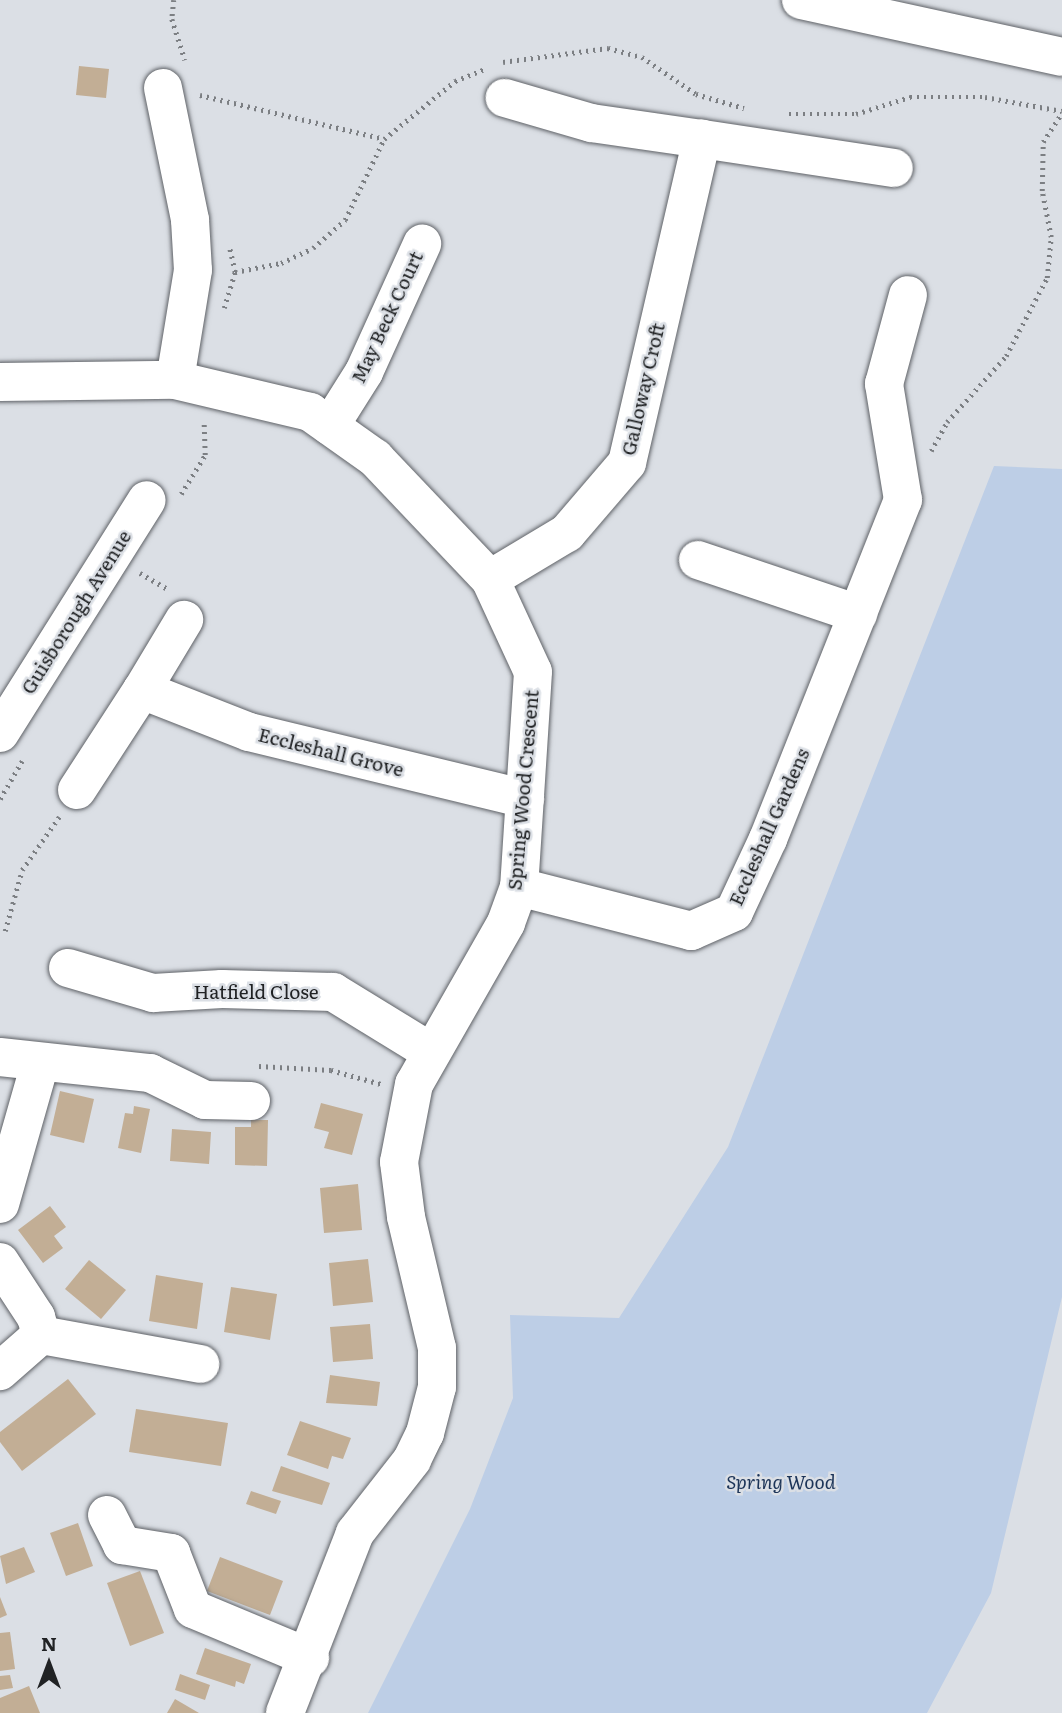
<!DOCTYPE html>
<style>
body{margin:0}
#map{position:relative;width:1062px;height:1713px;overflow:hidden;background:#dbdfe5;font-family:Literata,serif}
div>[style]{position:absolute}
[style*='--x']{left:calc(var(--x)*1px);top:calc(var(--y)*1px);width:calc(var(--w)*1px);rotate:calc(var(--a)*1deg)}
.green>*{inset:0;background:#bdcee6}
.building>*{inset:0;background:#c2ae95}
.path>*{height:4.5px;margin-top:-2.25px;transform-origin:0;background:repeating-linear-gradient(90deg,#7c7f83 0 2px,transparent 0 7px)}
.roads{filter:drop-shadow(0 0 2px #5f6267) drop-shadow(0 0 2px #5f6267)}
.minor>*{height:38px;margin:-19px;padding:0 19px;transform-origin:19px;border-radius:19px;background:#fff}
span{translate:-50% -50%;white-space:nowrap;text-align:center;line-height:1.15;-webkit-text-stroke:5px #dbdfe5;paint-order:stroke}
.street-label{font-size:19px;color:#202224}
.park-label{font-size:19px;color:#1c3458;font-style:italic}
.north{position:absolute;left:14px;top:1629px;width:70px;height:70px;-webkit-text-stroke:5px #dbdfe5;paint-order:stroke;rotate:0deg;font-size:19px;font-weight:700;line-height:28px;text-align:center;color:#202224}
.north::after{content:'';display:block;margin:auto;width:24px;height:32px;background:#202224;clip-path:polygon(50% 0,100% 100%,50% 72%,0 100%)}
</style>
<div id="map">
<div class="green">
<div style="clip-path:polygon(994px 466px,1062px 469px,1062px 1297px,991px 1593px,927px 1713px,368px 1713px,470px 1509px,513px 1398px,510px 1315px,619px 1318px,728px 1147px)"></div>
</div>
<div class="building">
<div style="clip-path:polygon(79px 66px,109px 69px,106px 98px,76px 95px)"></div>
<div style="clip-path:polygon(60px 1091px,94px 1099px,84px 1143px,50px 1135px)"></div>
<div style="clip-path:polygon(321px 1103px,363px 1114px,352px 1155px,324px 1148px,329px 1132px,314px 1128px)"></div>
<div style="clip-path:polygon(134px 1106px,150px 1109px,141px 1153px,118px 1148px,125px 1113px,133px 1114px)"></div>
<div style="clip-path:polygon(251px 1120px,268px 1120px,267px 1166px,235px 1165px,235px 1127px,251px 1127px)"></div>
<div style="clip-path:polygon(172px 1129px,211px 1132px,209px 1164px,170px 1161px)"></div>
<div style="clip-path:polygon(358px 1184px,362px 1230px,324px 1233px,320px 1188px)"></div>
<div style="clip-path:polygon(50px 1206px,66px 1227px,54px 1236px,63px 1248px,43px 1263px,18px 1230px)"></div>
<div style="clip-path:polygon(368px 1259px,373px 1302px,333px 1306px,329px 1263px)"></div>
<div style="clip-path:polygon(89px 1260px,126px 1290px,101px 1319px,65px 1289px)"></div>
<div style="clip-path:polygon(156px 1275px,203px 1283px,197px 1329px,149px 1321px)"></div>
<div style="clip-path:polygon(231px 1287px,277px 1294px,270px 1340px,224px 1332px)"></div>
<div style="clip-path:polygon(370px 1324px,373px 1359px,333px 1362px,330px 1327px)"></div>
<div style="clip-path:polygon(330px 1375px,380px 1382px,377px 1406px,326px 1403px)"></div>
<div style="clip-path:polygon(68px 1379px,96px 1414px,22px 1471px,0 1442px,0 1432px)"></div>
<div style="clip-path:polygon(136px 1409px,228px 1423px,221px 1466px,129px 1452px)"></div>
<div style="clip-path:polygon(300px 1421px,351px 1438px,343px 1459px,332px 1456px,328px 1469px,287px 1455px)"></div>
<div style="clip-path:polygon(281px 1466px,330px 1483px,322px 1505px,272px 1491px)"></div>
<div style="clip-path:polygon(251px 1491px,281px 1501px,276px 1514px,246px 1504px)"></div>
<div style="clip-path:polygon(78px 1523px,93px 1566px,66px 1576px,50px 1533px)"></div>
<div style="clip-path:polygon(24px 1547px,35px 1572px,6px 1584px,0 1556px)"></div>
<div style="clip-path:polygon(220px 1557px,283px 1581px,270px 1615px,207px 1591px)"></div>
<div style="clip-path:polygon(140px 1571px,164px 1633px,130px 1646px,107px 1583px)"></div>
<div style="clip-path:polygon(0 1597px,7px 1615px,0 1618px)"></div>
<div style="clip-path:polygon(10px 1632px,15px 1669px,0 1671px,0 1633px)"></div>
<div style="clip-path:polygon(205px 1648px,251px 1664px,244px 1684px,236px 1681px,235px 1687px,196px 1674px)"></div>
<div style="clip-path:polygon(180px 1674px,210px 1685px,205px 1700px,175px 1690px)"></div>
<div style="clip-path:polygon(10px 1675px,13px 1688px,0 1690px,0 1676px)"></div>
<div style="clip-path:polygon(29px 1686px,40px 1713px,0 1713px,0 1698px)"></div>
<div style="clip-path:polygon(175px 1699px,199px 1713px,167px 1713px)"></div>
</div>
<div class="path">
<div style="--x:174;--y:0;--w:19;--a:96"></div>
<div style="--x:172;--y:19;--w:43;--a:72.4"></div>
<div style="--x:503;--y:62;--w:106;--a:-7.6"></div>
<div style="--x:608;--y:48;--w:35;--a:15"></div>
<div style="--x:642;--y:57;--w:65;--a:34.4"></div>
<div style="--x:696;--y:94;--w:50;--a:16.3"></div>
<div style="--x:200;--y:95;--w:189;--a:13.4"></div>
<div style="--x:384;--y:139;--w:92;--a:-39.2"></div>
<div style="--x:455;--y:81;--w:32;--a:-22"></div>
<div style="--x:789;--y:114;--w:67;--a:0"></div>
<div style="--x:856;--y:114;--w:57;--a:-17.5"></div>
<div style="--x:910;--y:97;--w:75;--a:0"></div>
<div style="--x:985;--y:97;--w:78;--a:10.3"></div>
<div style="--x:235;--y:272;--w:47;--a:-11.1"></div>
<div style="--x:281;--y:263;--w:35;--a:-25"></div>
<div style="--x:313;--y:248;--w:43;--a:-41.2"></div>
<div style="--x:345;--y:220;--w:90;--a:-64.3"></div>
<div style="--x:224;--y:308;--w:38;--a:-73"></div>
<div style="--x:235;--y:272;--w:27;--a:-103"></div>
<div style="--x:931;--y:451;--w:33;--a:-61"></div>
<div style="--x:947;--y:422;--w:89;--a:-48.2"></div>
<div style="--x:1006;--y:356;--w:88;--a:-62.3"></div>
<div style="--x:1047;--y:278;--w:41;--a:-84.4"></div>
<div style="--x:1051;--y:237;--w:47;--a:-101.1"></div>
<div style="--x:1042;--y:191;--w:49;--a:-88.8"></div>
<div style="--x:1043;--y:142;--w:35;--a:-57"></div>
<div style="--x:181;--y:494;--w:46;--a:-58.4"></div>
<div style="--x:205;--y:455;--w:33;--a:-92"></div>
<div style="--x:140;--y:573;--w:34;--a:30"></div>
<div style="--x:0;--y:799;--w:44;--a:-59.9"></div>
<div style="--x:5;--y:931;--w:63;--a:-74.4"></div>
<div style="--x:22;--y:870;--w:65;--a:-55.1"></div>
<div style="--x:259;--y:1066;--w:72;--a:3.2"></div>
<div style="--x:331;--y:1070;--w:52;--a:15.6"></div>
</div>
<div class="roads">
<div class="minor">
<div style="--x:801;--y:0;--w:267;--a:12.3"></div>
<div style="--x:163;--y:88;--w:135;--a:78.4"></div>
<div style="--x:190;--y:220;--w:50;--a:86.6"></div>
<div style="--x:193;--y:270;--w:111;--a:99.3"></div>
<div style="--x:702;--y:139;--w:194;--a:8.6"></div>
<div style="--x:0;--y:382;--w:175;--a:-0.7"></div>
<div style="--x:175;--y:380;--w:139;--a:13.3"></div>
<div style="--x:310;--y:412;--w:80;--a:35.3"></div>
<div style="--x:375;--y:458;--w:167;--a:46.5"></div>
<div style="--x:490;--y:579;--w:102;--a:65.2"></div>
<div style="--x:533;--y:672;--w:215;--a:93.7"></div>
<div style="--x:519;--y:887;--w:38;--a:110"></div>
<div style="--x:506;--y:923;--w:185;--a:119.7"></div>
<div style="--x:414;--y:1084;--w:79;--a:100.9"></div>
<div style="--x:399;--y:1162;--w:55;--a:82.7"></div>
<div style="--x:406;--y:1217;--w:135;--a:76.7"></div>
<div style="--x:437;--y:1348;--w:39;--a:90"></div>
<div style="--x:437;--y:1387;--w:48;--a:104.6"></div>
<div style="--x:425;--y:1433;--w:30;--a:116"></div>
<div style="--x:412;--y:1460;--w:93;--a:128"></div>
<div style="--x:355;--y:1533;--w:193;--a:111.3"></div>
<div style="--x:330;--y:426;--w:64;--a:-57.8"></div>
<div style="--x:364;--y:372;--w:141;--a:-65.6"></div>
<div style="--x:698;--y:560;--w:169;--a:18.6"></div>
<div style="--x:490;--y:579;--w:90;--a:-30.9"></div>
<div style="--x:567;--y:533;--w:92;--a:-49.4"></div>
<div style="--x:627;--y:463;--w:333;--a:-77"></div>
<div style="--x:702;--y:139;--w:112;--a:-171.8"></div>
<div style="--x:591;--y:123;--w:90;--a:-163.8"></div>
<div style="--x:142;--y:690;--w:82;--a:-59"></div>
<div style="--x:0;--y:733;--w:275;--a:-57.8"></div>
<div style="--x:77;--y:790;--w:119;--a:-57"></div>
<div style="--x:142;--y:690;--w:115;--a:21.4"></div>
<div style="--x:249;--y:732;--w:284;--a:13.6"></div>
<div style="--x:519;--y:887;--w:178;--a:14.3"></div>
<div style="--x:691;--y:931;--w:47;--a:-23.8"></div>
<div style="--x:734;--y:912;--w:81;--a:-65"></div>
<div style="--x:768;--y:839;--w:365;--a:-68.3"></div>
<div style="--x:903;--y:500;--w:118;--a:-99.3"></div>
<div style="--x:884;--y:384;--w:92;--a:-74.9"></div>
<div style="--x:68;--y:968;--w:89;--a:16.4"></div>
<div style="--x:153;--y:993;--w:69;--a:-3.3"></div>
<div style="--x:222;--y:989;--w:111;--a:1.5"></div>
<div style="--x:333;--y:992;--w:115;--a:31.5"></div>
<div style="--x:0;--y:1057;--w:151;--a:6.1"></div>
<div style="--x:150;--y:1073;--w:61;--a:26.1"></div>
<div style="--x:205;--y:1100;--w:46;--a:1.2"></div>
<div style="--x:0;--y:1204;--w:146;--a:-74.1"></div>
<div style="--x:0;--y:1262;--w:66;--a:56.8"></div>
<div style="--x:36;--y:1317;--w:19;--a:74"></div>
<div style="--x:41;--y:1335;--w:55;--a:138.7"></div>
<div style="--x:41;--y:1335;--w:162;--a:10.3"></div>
<div style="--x:107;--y:1515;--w:34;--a:63"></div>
<div style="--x:122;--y:1545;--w:50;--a:9.3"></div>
<div style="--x:171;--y:1553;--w:60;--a:68.6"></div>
<div style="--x:193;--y:1609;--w:127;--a:22.7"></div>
</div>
</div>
<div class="street-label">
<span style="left:387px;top:317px;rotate:-65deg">May Beck Court</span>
<span style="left:643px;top:389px;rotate:-77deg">Galloway Croft</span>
<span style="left:76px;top:612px;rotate:-58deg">Guisborough Avenue</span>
<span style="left:331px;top:752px;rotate:14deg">Eccleshall Grove</span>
<span style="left:523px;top:790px;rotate:-85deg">Spring Wood Crescent</span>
<span style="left:769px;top:827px;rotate:-66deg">Eccleshall Gardens</span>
<span style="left:256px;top:992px">Hatfield Close</span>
</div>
<div class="park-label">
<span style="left:781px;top:1482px">Spring Wood</span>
</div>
<div class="north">N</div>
</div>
